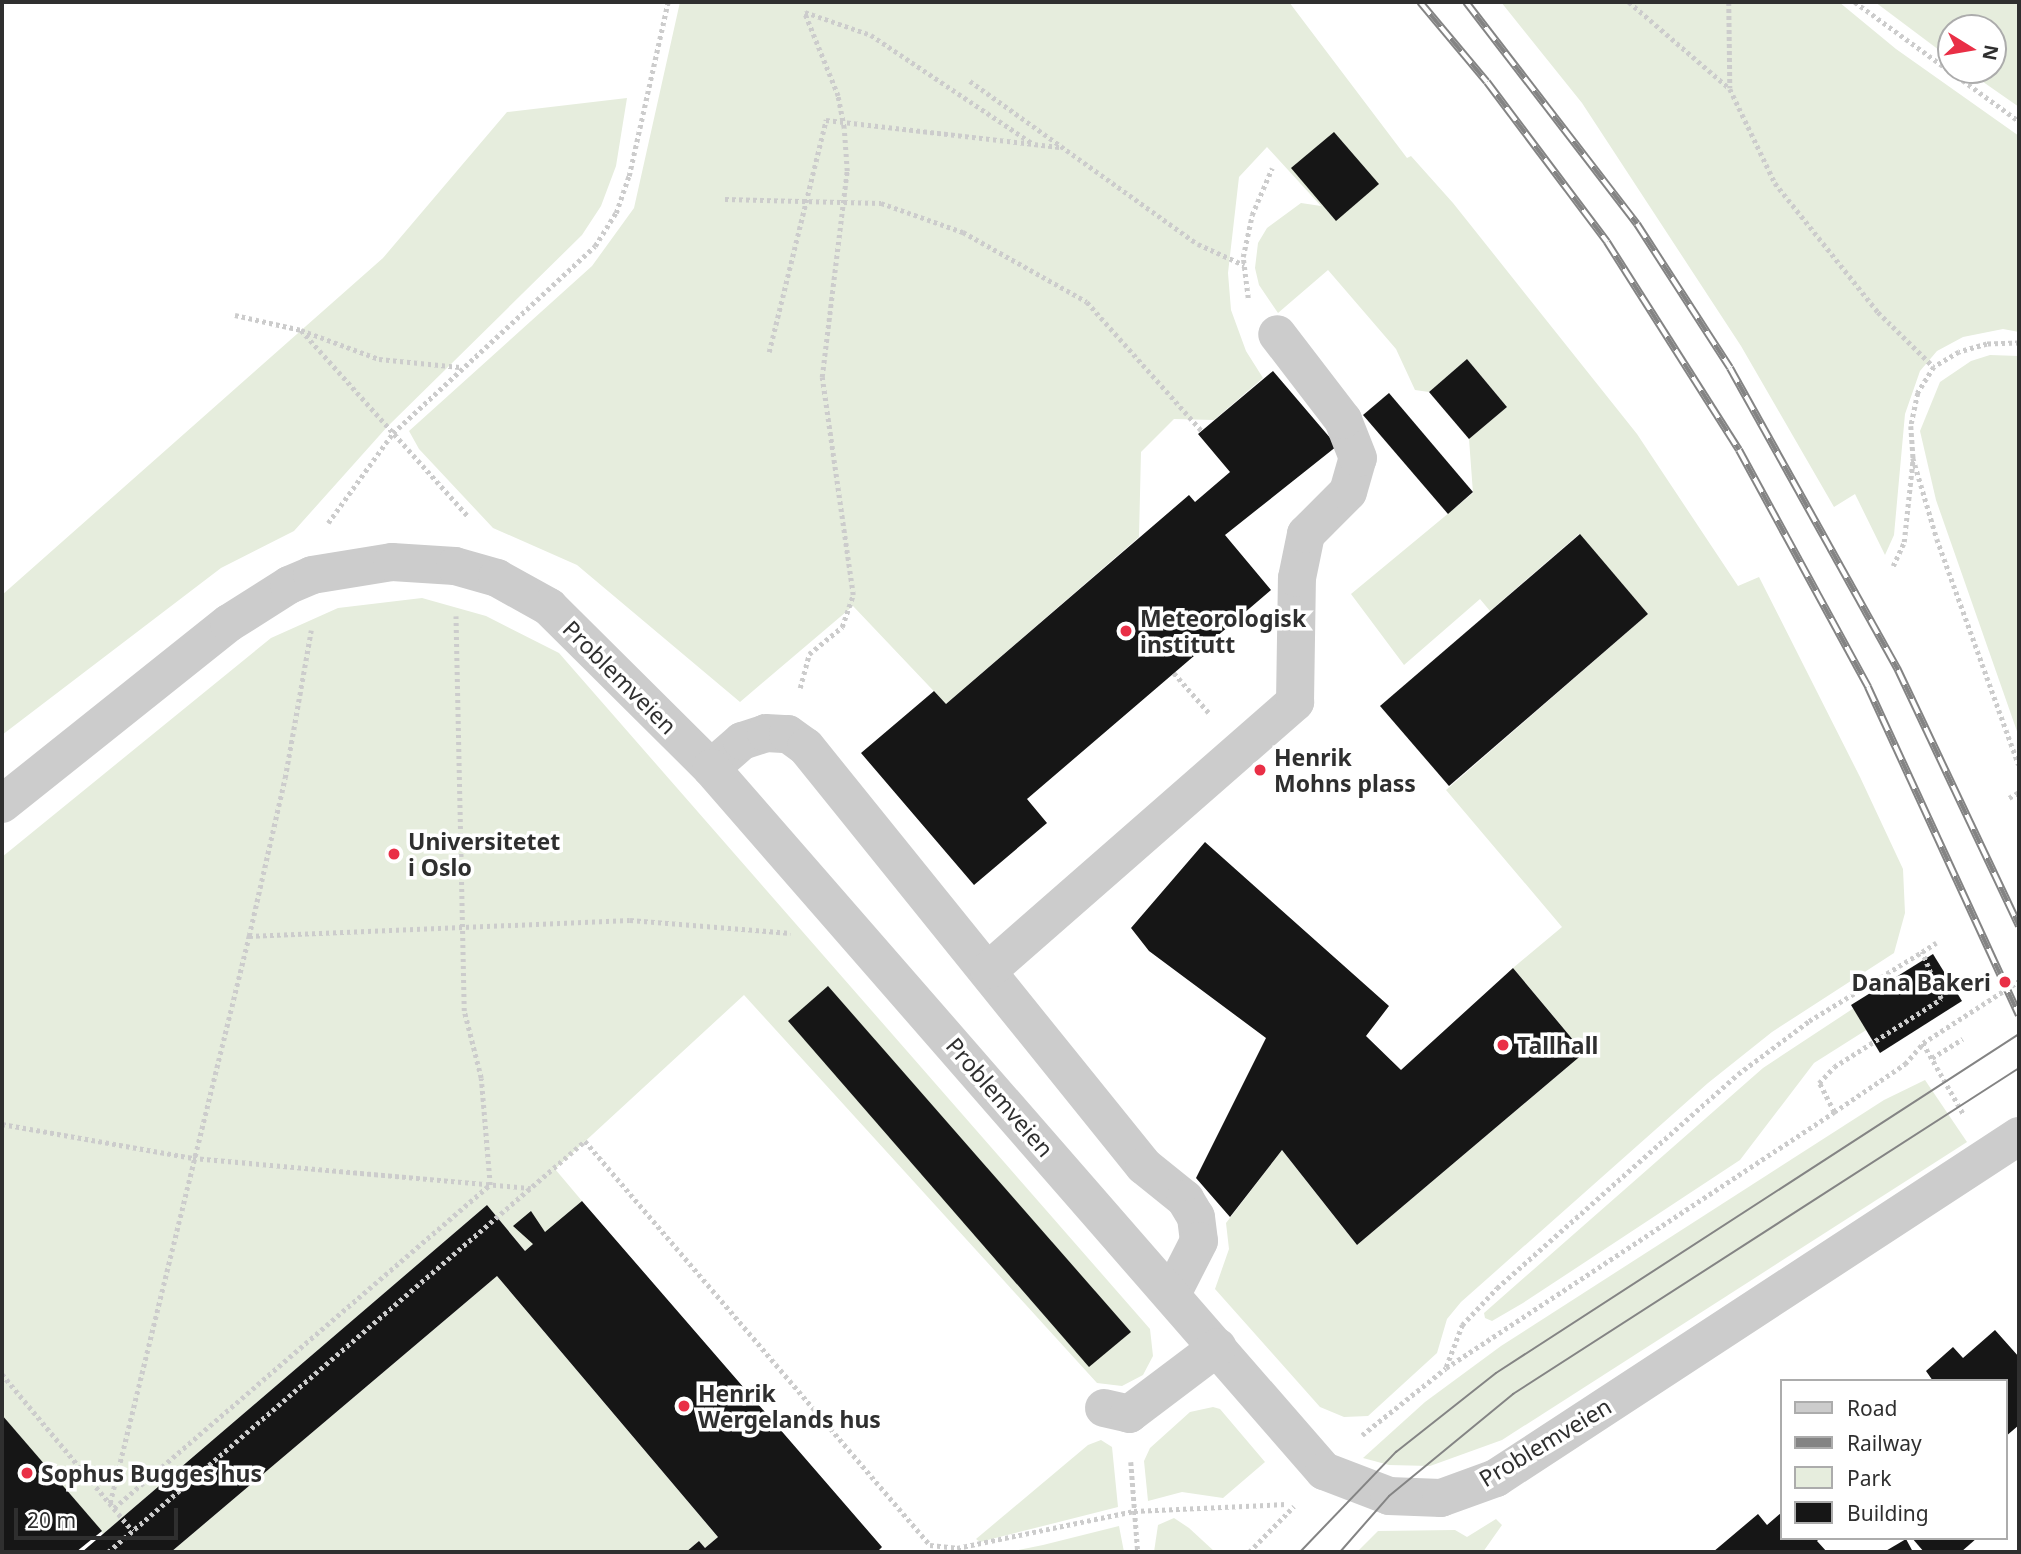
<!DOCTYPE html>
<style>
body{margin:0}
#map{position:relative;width:2021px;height:1554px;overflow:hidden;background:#fff;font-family:"Noto Sans",sans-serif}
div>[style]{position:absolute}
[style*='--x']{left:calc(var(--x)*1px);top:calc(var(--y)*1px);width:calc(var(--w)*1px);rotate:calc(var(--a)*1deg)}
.green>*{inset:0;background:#e6eddd}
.building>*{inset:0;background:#161616}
.path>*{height:4.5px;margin-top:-2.25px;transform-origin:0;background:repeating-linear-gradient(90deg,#ccc 0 3.5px,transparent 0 7px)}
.minor>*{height:38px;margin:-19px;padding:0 19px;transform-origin:19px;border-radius:19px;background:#ccc}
.tram>*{height:2px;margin:-1px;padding:0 1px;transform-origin:1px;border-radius:1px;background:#848484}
.rail>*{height:8px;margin-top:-4px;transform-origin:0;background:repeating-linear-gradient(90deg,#fff 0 16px,#848484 0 32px);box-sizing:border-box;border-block:2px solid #848484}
.dots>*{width:19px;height:19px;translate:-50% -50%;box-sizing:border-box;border:4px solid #fff;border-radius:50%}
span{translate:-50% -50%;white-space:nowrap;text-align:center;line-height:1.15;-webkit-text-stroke:7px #fff;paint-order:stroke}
.poi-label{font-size:23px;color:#2f2f2f;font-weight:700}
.left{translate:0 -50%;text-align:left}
.right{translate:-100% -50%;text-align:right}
.street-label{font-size:23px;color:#2f2f2f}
.frame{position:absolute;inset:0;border:4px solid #2f2f2f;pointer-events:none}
.legend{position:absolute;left:1780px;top:1379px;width:228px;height:161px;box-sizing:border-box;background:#fff;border:2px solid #acacac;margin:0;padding:9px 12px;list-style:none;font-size:21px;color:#2f2f2f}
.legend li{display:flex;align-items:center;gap:14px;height:35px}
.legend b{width:35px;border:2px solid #acacac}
.north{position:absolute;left:1937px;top:14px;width:70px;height:70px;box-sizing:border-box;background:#fff;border:2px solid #acacac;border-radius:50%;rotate:101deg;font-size:19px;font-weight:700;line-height:28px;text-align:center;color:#2f2f2f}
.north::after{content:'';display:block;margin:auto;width:24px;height:32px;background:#e92f46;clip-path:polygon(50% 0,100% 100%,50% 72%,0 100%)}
.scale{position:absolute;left:14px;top:1508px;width:164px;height:32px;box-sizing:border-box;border:4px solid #2f2f2f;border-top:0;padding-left:9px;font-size:21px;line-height:24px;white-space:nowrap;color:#2f2f2f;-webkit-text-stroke:5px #fff;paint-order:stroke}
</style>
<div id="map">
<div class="green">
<div style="clip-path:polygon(680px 2px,1289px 2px,1407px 158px,1411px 156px,1453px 203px,1637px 434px,1738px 586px,1759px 577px,1860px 777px,1903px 869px,1905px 913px,1894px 953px,1772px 1032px,1708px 1083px,1461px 1302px,1447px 1319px,1437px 1353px,1368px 1416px,1344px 1417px,1320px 1407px,1215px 1289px,1229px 1249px,1226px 1223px,1282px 1150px,1357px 1245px,1584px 1053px,1513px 968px,1562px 927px,1446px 790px,1648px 614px,1579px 534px,1490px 611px,1480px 599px,1404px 665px,1351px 594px,1473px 493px,1469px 439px,1507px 407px,1467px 359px,1429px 392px,1415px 390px,1396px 349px,1328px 270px,1278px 313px,1259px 285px,1255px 268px,1258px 243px,1267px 228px,1301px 203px,1321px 206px,1267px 147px,1239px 177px,1228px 273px,1231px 310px,1246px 351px,1263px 378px,1214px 420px,1174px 419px,1141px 452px,1139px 537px,946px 704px,853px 606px,740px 702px,577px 565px,493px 528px,419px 449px,409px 431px,592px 266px,634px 208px)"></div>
<div style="clip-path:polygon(1501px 2px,1839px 2px,1896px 49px,2019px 136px,2019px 332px,2003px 329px,1963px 337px,1937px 351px,1920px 371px,1905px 414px,1894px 535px,1885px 555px,1855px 494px,1834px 507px,1741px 346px,1582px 103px)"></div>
<div style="clip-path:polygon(1875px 2px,2019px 2px,2019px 107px,1966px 70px,1993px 70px,1993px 28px,1951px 28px,1951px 59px)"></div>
<div style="clip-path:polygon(627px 98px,616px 166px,601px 206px,582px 235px,387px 427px,294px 531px,221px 568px,2px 735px,2px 595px,383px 258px,507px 112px)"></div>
<div style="clip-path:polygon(1990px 355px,2019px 356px,2019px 737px,1936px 500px,1920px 431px,1940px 382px,1971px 361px)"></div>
<div style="clip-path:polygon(422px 598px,486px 616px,559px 653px,1150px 1329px,1153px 1356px,1143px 1375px,1122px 1386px,1097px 1383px,744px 995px,555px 1169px,582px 1201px,525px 1251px,487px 1205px,103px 1534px,2px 1416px,2px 857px,271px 638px,338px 608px)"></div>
<div style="clip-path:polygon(1916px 967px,1920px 996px,1814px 1063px,1740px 1160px,1523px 1303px,1492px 1321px,1485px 1318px,1484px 1313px,1763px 1068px)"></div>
<div style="clip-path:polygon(1925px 1080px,1967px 1142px,1502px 1440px,1430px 1466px,1389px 1465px,1363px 1458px,1425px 1402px,1501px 1346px,1884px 1100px)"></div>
<div style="clip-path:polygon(497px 1276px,718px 1537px,705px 1548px,699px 1541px,686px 1552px,171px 1552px)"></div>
<div style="clip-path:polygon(1213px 1407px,1220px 1409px,1265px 1462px,1223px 1498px,1182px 1492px,1148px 1501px,1144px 1461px,1150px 1448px,1190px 1412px)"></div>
<div style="clip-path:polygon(1101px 1440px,1112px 1447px,1118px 1507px,980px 1542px,976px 1539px,1088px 1445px)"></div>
<div style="clip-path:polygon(1174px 1518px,1189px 1528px,1215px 1552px,1154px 1552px,1158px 1525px)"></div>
<div style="clip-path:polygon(1496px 1519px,1502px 1525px,1483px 1552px,1357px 1552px,1378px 1531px,1455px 1530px,1467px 1537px)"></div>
<div style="clip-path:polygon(1119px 1526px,1124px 1552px,1008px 1552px,1043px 1545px)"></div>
</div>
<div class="building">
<div style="clip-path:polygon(1334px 132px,1379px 184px,1336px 221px,1291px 168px)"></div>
<div style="clip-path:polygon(1467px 359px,1507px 407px,1469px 439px,1429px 392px)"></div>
<div style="clip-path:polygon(1273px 371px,1337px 446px,1225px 535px,1271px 590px,1027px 799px,1047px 823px,974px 885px,861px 753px,934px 691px,946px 704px,1189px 495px,1195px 502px,1230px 472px,1198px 434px)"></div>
<div style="clip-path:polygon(1389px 393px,1473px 492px,1448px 514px,1363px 415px)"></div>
<div style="clip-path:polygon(1580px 534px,1648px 614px,1449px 786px,1380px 706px)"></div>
<div style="clip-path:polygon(1205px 842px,1389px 1006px,1366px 1036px,1401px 1070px,1513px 968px,1584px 1053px,1357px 1245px,1282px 1150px,1230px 1217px,1196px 1178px,1266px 1038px,1149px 951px,1131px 928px)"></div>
<div style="clip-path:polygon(1933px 954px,1962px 1001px,1880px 1053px,1851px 1005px)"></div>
<div style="clip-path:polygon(828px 986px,1131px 1332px,1089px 1367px,788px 1021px)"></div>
<div style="clip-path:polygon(582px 1201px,882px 1547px,877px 1552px,686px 1552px,699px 1541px,705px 1548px,718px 1537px,497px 1276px,171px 1552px,82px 1552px,487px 1205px,525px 1251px,533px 1244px,513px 1226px,531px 1211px,545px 1232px)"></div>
<div style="clip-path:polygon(1995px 1330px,2019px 1357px,2019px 1425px,2005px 1437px,2005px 1381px,1933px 1381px,1926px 1371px,1953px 1347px,1963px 1358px)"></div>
<div style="clip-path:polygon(2px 1415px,102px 1531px,76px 1552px,2px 1552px)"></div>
<div style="clip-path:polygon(1781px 1513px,1781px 1538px,1820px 1538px,1817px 1541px,1827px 1552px,1713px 1552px,1758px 1514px,1767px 1525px)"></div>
<div style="clip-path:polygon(1912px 1538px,1977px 1538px,1961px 1552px,1924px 1552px)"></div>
<div style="clip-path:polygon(1906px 1539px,1913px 1552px,1884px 1552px)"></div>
</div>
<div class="path">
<div style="--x:1629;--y:2;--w:133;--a:40.7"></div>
<div style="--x:1730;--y:89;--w:104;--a:64.4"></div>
<div style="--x:1775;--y:183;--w:165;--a:51.4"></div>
<div style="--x:1878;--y:312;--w:78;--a:44.5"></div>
<div style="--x:1729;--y:2;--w:86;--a:89.3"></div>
<div style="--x:1855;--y:2;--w:203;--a:36"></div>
<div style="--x:805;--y:12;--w:70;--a:19.2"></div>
<div style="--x:871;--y:35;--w:194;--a:33.9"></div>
<div style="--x:970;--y:81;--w:280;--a:35.6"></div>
<div style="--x:1198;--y:244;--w:51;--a:24.5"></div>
<div style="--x:725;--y:199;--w:156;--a:1.5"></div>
<div style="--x:881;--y:203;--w:87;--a:19.5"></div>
<div style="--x:963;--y:232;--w:142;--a:29.4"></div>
<div style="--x:1087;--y:302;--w:173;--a:48.3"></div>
<div style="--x:1248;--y:298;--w:41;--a:-97"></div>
<div style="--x:1243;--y:257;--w:43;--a:-77.9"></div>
<div style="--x:1252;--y:215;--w:51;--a:-66.9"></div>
<div style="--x:235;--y:315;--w:68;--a:12.8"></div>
<div style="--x:301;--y:330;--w:83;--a:20.4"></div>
<div style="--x:379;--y:359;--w:81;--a:5.6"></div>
<div style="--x:301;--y:330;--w:251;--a:48.1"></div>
<div style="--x:2019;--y:343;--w:32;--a:178"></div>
<div style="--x:1987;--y:344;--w:29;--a:164"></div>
<div style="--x:1959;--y:352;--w:29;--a:149"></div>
<div style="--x:1934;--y:367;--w:31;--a:122"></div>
<div style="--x:1918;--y:393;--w:34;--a:102"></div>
<div style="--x:1911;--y:426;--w:32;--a:86"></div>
<div style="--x:1913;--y:458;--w:84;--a:73.5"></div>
<div style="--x:1937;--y:539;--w:240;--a:70.1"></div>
<div style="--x:769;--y:352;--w:239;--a:-76.2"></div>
<div style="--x:826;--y:120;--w:237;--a:6.6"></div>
<div style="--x:328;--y:523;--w:111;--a:-54.2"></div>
<div style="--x:393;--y:433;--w:275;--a:-42.8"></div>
<div style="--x:595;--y:246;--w:39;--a:-58"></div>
<div style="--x:616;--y:213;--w:39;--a:-71"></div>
<div style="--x:629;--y:176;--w:178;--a:-77.4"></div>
<div style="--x:1893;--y:566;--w:26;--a:-65"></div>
<div style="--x:1904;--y:542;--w:84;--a:-83.9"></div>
<div style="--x:1174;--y:673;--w:55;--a:48.7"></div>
<div style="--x:800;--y:688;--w:35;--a:-75"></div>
<div style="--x:809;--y:654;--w:43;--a:-39.3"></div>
<div style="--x:842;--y:627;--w:34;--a:-71"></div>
<div style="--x:853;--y:595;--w:220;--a:-98.1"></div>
<div style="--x:822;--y:377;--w:208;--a:-83.1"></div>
<div style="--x:847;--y:171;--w:43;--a:-94"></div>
<div style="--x:844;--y:128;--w:33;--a:-101"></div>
<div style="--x:838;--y:96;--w:91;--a:-112"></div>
<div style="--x:2009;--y:798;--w:12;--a:-31"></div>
<div style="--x:249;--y:936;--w:381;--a:-2.4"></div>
<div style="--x:630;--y:920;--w:161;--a:4.6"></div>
<div style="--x:1923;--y:1043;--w:83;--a:60.3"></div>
<div style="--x:1932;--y:1058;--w:36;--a:-32"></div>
<div style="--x:1834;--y:1112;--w:33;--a:-117"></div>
<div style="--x:1819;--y:1083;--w:22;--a:-47"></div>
<div style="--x:1834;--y:1067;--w:127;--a:-32.4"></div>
<div style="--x:1941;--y:999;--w:51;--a:-112"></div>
<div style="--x:1922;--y:952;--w:17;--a:-33"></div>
<div style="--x:2;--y:1124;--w:194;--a:10.1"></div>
<div style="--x:193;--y:1158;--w:339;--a:5.1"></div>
<div style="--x:1446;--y:1367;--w:45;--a:-69.1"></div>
<div style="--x:1462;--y:1325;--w:51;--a:-46.6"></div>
<div style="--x:1497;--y:1288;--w:322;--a:-41.6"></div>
<div style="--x:1738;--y:1074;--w:89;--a:-36.7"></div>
<div style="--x:1809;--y:1021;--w:132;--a:-31.4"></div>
<div style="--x:2;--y:1374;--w:204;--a:50.2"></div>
<div style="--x:1362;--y:1435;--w:107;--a:-38.6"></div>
<div style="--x:1446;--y:1368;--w:465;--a:-33.4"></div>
<div style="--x:1834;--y:1112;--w:86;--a:-34.1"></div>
<div style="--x:1905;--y:1064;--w:28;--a:-49"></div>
<div style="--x:1923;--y:1043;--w:114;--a:-32.9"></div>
<div style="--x:1131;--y:1462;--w:90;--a:85.6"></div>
<div style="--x:110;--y:1503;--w:584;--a:-76.23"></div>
<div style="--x:249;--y:936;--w:162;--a:-77.2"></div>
<div style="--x:285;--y:778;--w:150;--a:-80"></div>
<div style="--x:114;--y:1508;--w:496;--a:-40.7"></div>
<div style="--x:490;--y:1185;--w:107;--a:-94.8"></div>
<div style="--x:481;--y:1078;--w:69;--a:-104.2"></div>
<div style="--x:464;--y:1011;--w:395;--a:-91.2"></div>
<div style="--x:108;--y:1552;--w:630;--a:-40.75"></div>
<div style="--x:585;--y:1141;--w:531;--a:49.5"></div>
<div style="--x:930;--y:1545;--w:27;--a:6"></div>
<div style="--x:957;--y:1548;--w:181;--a:-11.8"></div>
<div style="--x:1134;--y:1511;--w:152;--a:-2.6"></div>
<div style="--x:1249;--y:1552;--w:64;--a:-45.6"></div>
</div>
<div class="minor">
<div style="--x:711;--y:768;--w:41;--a:-41.1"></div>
<div style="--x:742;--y:741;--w:25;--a:-18"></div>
<div style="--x:766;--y:733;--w:22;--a:3"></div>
<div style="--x:788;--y:734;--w:22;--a:36"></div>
<div style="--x:806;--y:747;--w:538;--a:51.11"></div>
<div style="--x:1144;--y:1166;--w:53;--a:38.8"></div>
<div style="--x:1185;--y:1199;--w:21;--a:59"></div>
<div style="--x:1196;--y:1217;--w:24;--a:83"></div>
<div style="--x:1199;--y:1241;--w:59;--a:117"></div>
<div style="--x:2;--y:804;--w:290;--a:-38.6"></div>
<div style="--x:229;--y:623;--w:71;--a:-32.3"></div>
<div style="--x:289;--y:585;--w:25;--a:-23"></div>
<div style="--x:312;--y:575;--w:81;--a:-9.2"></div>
<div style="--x:392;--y:562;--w:63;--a:3.6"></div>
<div style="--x:455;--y:566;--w:44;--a:15.9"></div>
<div style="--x:497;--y:578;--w:60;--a:29.1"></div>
<div style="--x:549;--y:607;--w:228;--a:44.8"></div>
<div style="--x:711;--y:768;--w:933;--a:48.91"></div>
<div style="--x:1324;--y:1471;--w:70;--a:21"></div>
<div style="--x:1389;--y:1496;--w:52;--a:2.2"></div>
<div style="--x:1441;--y:1498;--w:59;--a:-20"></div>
<div style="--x:1496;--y:1478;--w:625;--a:-33.18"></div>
<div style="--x:989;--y:970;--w:407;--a:-41.2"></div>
<div style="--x:1295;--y:702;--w:124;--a:-89.1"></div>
<div style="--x:1297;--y:578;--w:45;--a:-78.4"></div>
<div style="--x:1306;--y:534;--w:59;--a:-45"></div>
<div style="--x:1348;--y:492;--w:35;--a:-74"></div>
<div style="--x:1358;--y:458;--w:41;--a:-111.5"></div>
<div style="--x:1343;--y:420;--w:108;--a:-127.5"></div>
<div style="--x:1104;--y:1408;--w:26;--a:13"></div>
<div style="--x:1129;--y:1414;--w:111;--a:-37"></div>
</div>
<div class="tram">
<div style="--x:1300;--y:1552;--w:139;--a:-46.2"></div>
<div style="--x:1396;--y:1452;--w:127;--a:-38.3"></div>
<div style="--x:1496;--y:1373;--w:623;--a:-32.95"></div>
<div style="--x:1340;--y:1552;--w:74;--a:-48.8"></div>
<div style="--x:1389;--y:1496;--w:161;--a:-39.4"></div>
<div style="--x:1513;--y:1394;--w:602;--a:-32.79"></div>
</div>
<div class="rail">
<div style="--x:1420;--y:2;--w:104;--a:50.1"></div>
<div style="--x:1487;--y:82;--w:200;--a:53.1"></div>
<div style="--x:1607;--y:242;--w:246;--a:57.6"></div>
<div style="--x:1739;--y:450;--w:270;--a:61.4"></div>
<div style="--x:1868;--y:687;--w:361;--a:65.3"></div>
<div style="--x:1466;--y:2;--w:280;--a:52.4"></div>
<div style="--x:1637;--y:224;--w:171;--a:57.1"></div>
<div style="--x:1730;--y:368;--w:346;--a:60.9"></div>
<div style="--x:1898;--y:670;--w:283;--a:64.7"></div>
</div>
<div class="dots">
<div style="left:1126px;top:631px;background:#e92f46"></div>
<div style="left:1260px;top:770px;background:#e92f46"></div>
<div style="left:394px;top:854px;background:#e92f46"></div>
<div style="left:2005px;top:982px;background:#e92f46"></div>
<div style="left:1503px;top:1045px;background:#e92f46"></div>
<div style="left:684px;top:1406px;background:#e92f46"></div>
<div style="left:27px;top:1473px;background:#e92f46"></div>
</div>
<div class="poi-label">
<span class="left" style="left:1140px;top:631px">Meteorologisk<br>institutt</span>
<span class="left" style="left:1274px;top:770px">Henrik<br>Mohns plass</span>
<span class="left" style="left:408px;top:854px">Universitetet<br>i Oslo</span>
<span class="right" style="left:1991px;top:982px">Dana Bakeri</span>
<span class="left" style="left:1517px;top:1045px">Tallhall</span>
<span class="left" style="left:698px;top:1406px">Henrik<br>Wergelands hus</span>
<span class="left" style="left:41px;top:1473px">Sophus Bugges hus</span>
</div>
<div class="street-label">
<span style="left:620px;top:677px;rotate:45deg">Problemveien</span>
<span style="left:1000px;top:1097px;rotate:49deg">Problemveien</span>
<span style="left:1545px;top:1442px;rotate:-31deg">Problemveien</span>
</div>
<div class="frame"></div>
<ul class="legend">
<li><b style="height:9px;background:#ccc"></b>Road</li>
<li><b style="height:9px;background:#848484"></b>Railway</li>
<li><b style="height:19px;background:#e6eddd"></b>Park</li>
<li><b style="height:19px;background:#161616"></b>Building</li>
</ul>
<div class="north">N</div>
<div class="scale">20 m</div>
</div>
